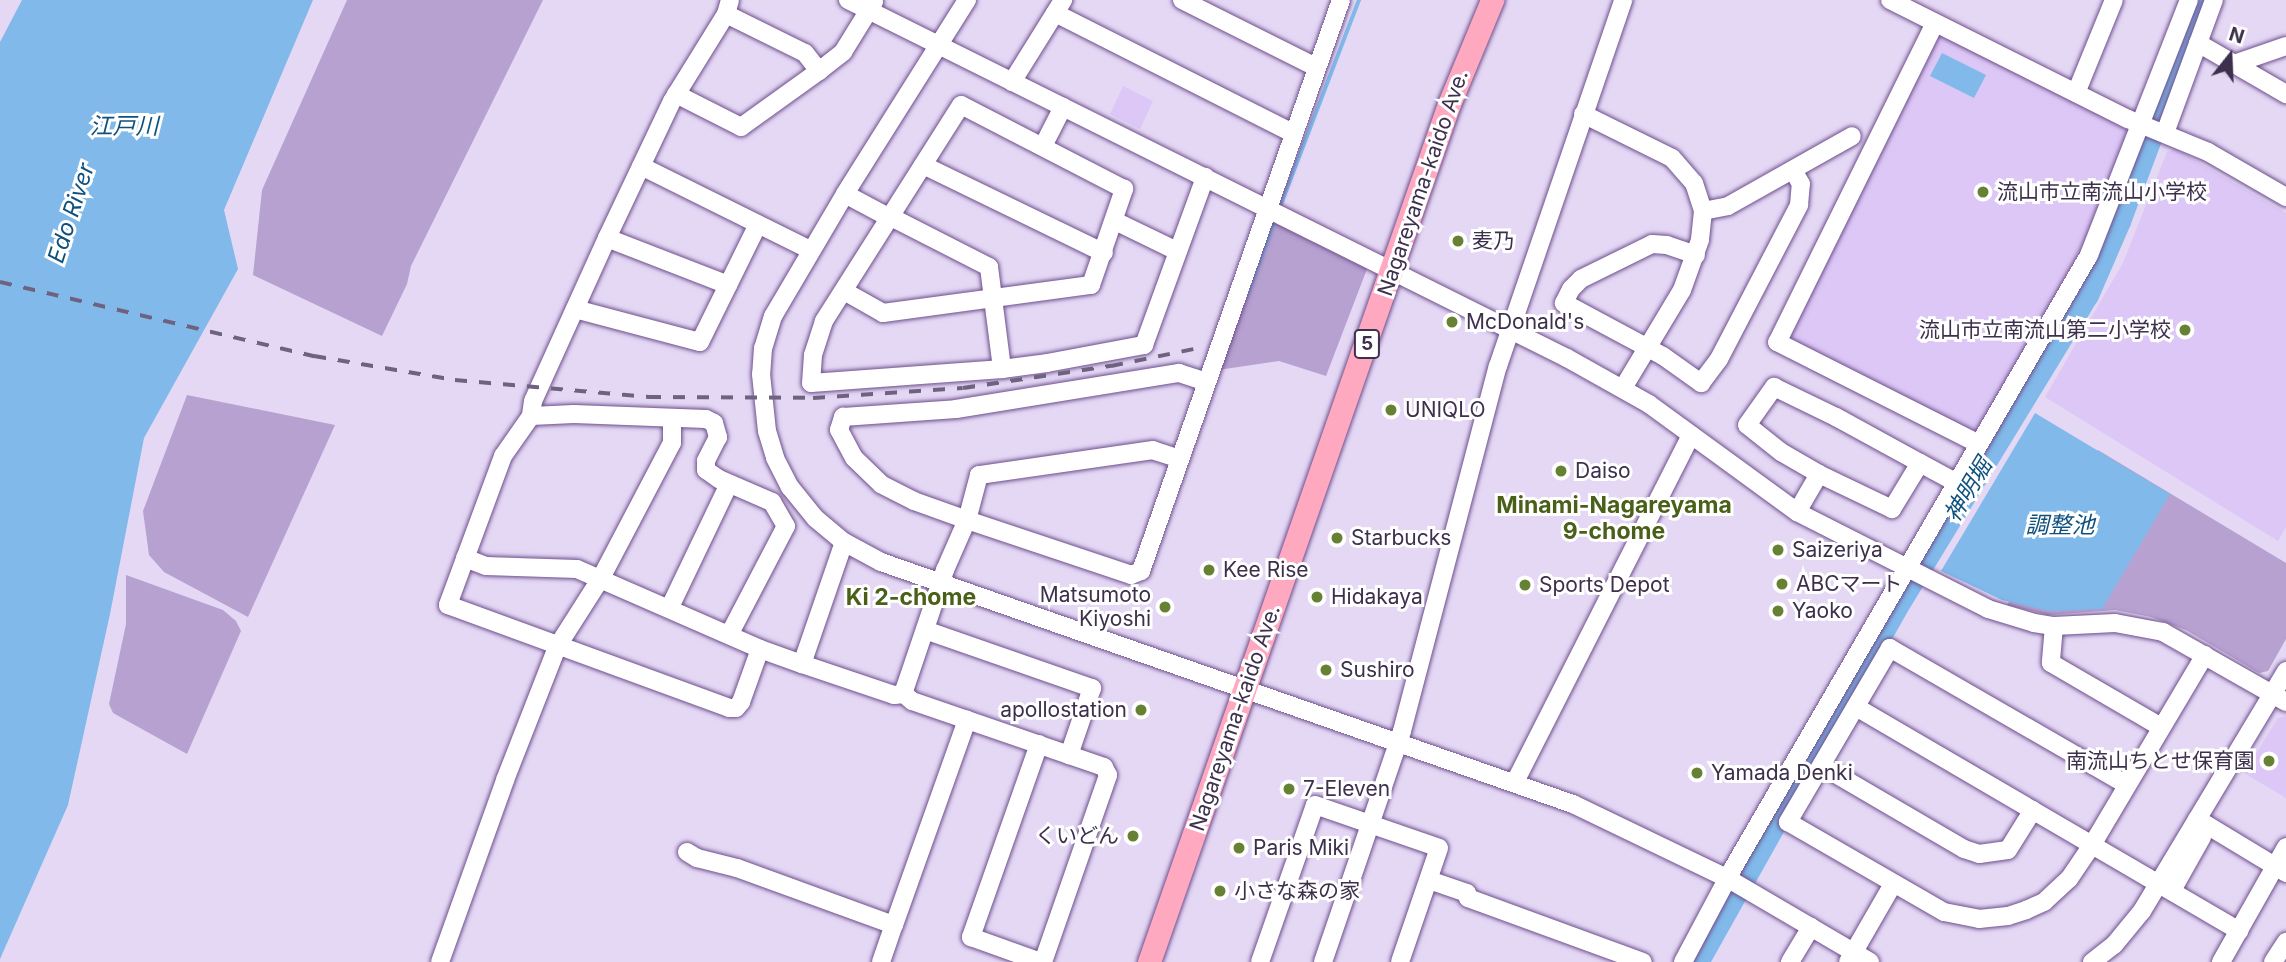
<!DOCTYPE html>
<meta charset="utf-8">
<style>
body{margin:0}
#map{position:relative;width:2286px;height:962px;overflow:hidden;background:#e5d8f5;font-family:Inter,"Noto Sans JP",sans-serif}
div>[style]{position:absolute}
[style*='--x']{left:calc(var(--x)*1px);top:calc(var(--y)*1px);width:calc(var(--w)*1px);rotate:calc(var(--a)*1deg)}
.built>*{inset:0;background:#dcc7f6}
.green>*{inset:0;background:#b6a1d0}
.water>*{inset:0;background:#80b9ea}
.stream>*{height:3.5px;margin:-1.75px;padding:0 1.75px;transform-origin:1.75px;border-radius:1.75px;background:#80b9ea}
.river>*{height:23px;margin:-11.5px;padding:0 11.5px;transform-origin:11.5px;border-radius:11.5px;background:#80b9ea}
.roads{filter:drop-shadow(0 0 2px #6d4f8d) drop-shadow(0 0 2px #6d4f8d)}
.minor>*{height:18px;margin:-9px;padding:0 9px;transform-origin:9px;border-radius:9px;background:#fff}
.major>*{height:23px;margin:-11.5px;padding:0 11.5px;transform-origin:11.5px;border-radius:11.5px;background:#fea9c0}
.rail>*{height:3.5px;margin-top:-1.75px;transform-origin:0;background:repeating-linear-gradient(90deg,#6f627f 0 12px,transparent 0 24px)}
.dots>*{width:19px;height:19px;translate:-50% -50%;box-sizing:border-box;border:4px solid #fff;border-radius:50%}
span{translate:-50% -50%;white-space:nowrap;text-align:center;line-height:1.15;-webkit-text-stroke:6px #fff;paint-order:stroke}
.shield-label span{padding:2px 5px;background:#fff;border:2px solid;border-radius:5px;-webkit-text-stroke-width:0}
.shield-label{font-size:19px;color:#3d304c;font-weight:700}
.street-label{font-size:21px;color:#3d304c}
.poi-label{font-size:21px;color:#3d304c}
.left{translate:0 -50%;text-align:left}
.right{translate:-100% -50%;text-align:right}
.water-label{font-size:23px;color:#0f517e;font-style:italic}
.neighbourhood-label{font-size:23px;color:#4a6019;font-weight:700}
.north{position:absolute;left:2195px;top:21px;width:70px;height:70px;-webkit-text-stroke:5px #fff;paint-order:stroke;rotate:18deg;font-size:19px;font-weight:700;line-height:28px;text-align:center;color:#3d304c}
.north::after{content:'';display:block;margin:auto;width:24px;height:32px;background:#3d304c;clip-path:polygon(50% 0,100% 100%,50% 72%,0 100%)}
</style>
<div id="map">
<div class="built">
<div style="clip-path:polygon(1939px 34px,2126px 126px,2128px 132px,2080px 252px,1979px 428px,1973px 431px,1793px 340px,1790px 332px,1897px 122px,1934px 37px)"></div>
<div style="clip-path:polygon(1123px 86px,1153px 101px,1140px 129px,1110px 114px)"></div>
<div style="clip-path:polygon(2176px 149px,2286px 213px,2286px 527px,2278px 541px,2045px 397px,2123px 263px,2167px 152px)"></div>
<div style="clip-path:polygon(2286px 716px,2286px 798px,2244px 773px,2278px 718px)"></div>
</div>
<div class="green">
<div style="clip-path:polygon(347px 0,543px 0,411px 266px,407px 284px,382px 336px,253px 275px,262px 190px)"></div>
<div style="clip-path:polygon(1276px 224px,1367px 269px,1326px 376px,1279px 361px,1218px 370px,1268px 227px)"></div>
<div style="clip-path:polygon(187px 395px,335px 425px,248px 617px,164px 572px,149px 555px,143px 511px)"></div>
<div style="clip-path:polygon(2098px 450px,2286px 563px,2286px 639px,2268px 671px,2259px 673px,2186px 630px,2151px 617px,2115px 610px,2048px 615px,2007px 605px)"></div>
<div style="clip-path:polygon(126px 575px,223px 610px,236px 621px,241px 631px,187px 754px,113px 713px,109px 704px,126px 624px)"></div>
</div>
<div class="water">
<div style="clip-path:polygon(22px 0,313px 0,224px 210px,238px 269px,144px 438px,110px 614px,68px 805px,0 959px,0 42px)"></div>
<div style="clip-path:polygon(1942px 53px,1986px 75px,1974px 98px,1930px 76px)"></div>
<div style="clip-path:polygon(2035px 413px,2170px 494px,2102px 609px,2049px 611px,2002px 600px,1941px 571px)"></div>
</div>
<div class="stream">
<div style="--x:1280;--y:207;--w:222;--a:-69.1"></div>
<div style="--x:1247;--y:296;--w:83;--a:-69.6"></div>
</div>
<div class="river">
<div style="--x:1697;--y:962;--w:405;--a:-60.7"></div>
<div style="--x:1895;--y:609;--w:368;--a:-58.6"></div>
<div style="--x:2087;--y:295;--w:81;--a:-66.6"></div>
<div style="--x:2119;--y:221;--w:236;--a:-69.4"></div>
</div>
<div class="roads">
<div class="minor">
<div style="--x:730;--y:0;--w:15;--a:106"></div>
<div style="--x:726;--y:14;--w:102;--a:121.8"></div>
<div style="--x:672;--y:101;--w:152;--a:115.4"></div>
<div style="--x:607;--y:238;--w:179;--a:114.4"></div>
<div style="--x:533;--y:401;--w:15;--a:98"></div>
<div style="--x:531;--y:416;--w:49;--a:125"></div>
<div style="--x:503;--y:456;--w:159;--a:110.3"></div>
<div style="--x:448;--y:605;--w:299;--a:20.1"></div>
<div style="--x:729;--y:708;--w:7;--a:0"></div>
<div style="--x:736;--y:708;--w:8;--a:-50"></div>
<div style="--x:741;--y:702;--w:56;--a:-70.3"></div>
<div style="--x:848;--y:0;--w:803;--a:26.47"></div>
<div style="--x:1567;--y:358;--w:94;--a:29.3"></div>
<div style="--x:1649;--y:404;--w:183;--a:36.1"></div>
<div style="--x:1797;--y:512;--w:214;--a:26.9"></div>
<div style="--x:1988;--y:609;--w:48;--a:16.9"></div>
<div style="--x:2034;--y:623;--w:20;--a:9"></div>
<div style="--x:2054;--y:626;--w:61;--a:-2.8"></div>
<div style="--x:2115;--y:623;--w:49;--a:10.6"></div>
<div style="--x:2163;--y:632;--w:142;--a:29.6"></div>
<div style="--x:967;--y:0;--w:229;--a:122.2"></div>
<div style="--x:845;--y:194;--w:142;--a:120.5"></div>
<div style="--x:773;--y:316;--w:34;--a:107"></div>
<div style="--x:763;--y:348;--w:26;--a:94"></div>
<div style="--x:761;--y:374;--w:57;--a:84"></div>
<div style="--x:767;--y:431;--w:28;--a:73"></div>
<div style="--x:775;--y:458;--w:33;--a:63"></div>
<div style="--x:790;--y:487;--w:40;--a:51"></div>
<div style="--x:815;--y:518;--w:38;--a:40"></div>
<div style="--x:844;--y:542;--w:42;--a:28.4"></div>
<div style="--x:881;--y:562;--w:733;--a:19.28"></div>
<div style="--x:1573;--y:804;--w:171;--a:25.7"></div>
<div style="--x:1727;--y:878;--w:166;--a:30.4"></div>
<div style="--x:1182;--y:0;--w:150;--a:26.6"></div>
<div style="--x:1890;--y:0;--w:266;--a:26.6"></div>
<div style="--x:2128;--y:119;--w:87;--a:22.4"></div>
<div style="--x:2208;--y:152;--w:90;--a:30"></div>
<div style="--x:1055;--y:13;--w:267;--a:26.8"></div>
<div style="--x:726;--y:14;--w:88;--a:26.3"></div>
<div style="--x:805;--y:53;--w:23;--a:52"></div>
<div style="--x:819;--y:71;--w:31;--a:-38"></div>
<div style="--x:843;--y:52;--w:59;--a:-58.2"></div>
<div style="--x:1935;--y:23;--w:356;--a:116.3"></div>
<div style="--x:1777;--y:342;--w:226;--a:26.8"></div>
<div style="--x:2198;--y:43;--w:102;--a:30.1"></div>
<div style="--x:2234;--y:64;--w:55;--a:-19.1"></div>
<div style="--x:1012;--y:82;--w:97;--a:-58.1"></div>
<div style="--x:2076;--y:93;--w:100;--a:-67.8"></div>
<div style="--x:676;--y:94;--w:73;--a:26.9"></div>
<div style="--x:741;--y:127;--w:96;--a:-35.7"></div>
<div style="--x:1583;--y:114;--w:99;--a:26.3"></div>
<div style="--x:1672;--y:158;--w:33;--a:49"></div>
<div style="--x:1694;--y:183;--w:29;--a:72"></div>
<div style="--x:1703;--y:211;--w:29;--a:96"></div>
<div style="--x:1700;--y:240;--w:53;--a:109.8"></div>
<div style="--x:1682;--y:290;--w:114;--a:121"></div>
<div style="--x:2165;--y:133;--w:142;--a:-69.8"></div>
<div style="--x:1043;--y:146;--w:44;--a:-62.9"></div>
<div style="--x:923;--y:165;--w:201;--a:25.9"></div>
<div style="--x:641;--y:166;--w:189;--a:26.4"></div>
<div style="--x:845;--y:194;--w:51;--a:28.1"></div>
<div style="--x:1703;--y:211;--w:25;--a:-11"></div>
<div style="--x:1728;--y:206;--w:142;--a:-29.4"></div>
<div style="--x:891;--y:217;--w:110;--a:27"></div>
<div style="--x:989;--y:267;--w:103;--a:82.7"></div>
<div style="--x:1002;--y:369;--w:45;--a:-7.6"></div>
<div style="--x:1047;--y:363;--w:99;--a:-10.5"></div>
<div style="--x:1144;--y:345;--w:179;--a:-70"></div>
<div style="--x:1115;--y:221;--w:69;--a:25.8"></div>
<div style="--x:607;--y:238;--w:130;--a:21.2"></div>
<div style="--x:1696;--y:255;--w:31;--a:-161"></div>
<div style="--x:1667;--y:245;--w:15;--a:-176"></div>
<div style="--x:1652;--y:244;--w:79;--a:153.8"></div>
<div style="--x:1581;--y:279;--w:14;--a:135"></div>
<div style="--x:1571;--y:289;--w:16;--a:117"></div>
<div style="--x:1564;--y:303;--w:112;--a:28.2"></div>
<div style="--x:1663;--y:356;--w:47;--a:35.4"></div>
<div style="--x:1701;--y:383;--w:30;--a:-53"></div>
<div style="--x:1719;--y:359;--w:174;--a:-62.5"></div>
<div style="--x:1799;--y:205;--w:21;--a:-85"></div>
<div style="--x:1801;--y:184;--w:16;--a:-120"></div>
<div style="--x:844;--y:291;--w:45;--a:29.4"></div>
<div style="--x:883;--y:313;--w:210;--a:-7.7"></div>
<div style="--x:1091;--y:285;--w:102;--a:-71"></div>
<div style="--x:1124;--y:189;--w:183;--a:-152.7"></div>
<div style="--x:961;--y:105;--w:256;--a:122.4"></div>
<div style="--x:824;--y:321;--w:36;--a:108"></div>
<div style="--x:813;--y:355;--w:28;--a:94"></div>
<div style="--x:811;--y:383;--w:192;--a:-4.2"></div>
<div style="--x:575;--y:309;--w:129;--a:14.8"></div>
<div style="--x:700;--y:342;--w:131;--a:-63.8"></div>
<div style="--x:531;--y:416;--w:43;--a:-2.7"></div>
<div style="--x:574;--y:414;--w:132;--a:2.2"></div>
<div style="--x:706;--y:419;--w:9;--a:27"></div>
<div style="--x:714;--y:423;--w:15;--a:74"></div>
<div style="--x:718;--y:437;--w:27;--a:117"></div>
<div style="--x:706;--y:461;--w:9;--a:90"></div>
<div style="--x:706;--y:470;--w:16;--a:35"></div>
<div style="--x:719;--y:479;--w:58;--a:23.5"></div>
<div style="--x:772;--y:502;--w:28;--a:60"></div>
<div style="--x:786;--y:526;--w:123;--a:117.6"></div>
<div style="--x:1180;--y:459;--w:28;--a:-162"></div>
<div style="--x:1153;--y:450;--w:176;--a:171.8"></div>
<div style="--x:979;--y:475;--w:47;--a:104.9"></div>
<div style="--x:967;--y:520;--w:56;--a:-160.3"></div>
<div style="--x:914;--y:501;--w:37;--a:-153"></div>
<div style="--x:881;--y:484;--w:37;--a:-136"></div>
<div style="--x:854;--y:458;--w:32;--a:-118"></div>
<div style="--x:839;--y:430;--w:14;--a:-73"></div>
<div style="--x:843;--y:417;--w:113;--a:-4"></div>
<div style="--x:956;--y:409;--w:226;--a:-9.2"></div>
<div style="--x:1179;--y:373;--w:28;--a:18"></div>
<div style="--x:1920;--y:463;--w:54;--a:121.3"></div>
<div style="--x:1892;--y:509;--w:81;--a:-154.4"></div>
<div style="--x:1819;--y:474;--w:44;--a:-149.9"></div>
<div style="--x:1781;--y:452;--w:43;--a:-141.5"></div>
<div style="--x:1747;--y:425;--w:47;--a:-54.6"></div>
<div style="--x:1774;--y:387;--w:69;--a:25.8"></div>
<div style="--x:1836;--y:417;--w:96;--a:28.7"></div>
<div style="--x:1920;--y:463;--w:42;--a:28.4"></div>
<div style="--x:1797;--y:512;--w:44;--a:-59.9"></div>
<div style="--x:844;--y:542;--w:129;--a:109"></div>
<div style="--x:802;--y:664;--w:97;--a:18.6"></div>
<div style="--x:894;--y:695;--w:10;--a:-6"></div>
<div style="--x:465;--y:558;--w:22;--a:21"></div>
<div style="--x:486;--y:566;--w:91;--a:1.9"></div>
<div style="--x:577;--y:569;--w:200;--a:23.6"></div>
<div style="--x:760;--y:649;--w:45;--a:19.7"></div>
<div style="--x:670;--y:607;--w:136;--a:-64.4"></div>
<div style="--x:2054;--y:626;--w:37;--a:95"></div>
<div style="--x:2051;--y:663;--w:127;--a:30.2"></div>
<div style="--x:925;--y:630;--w:177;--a:19.2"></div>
<div style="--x:1092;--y:688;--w:71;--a:108.9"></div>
<div style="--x:1856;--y:707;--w:444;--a:30.3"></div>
<div style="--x:1039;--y:744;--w:205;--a:109.4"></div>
<div style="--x:971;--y:937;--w:74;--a:19.7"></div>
<div style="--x:1822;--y:766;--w:164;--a:30.3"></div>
<div style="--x:1964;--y:849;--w:16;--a:18"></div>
<div style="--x:1979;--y:854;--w:29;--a:-8"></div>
<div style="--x:2008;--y:850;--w:47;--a:-58"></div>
<div style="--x:1515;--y:782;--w:389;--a:-63.1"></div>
<div style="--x:2127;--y:785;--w:274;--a:-150"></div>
<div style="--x:1890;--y:648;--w:202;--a:120.4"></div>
<div style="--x:1788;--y:822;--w:180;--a:30"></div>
<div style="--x:1944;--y:912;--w:36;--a:11"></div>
<div style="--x:1979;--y:919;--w:29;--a:-6"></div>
<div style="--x:2008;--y:916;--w:19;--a:-18"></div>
<div style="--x:2026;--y:910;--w:20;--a:-24"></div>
<div style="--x:2044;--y:902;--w:34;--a:-43"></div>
<div style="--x:2069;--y:879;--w:41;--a:-55.9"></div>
<div style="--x:2092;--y:845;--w:221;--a:-59.3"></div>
<div style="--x:2197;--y:819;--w:104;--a:31.2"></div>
<div style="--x:687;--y:852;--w:12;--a:31"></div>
<div style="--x:697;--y:858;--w:41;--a:14"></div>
<div style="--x:737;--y:868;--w:167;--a:20"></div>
<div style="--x:894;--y:925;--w:218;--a:-70.4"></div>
<div style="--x:1429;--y:880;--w:40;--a:18.9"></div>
<div style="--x:1467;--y:893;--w:5;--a:79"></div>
<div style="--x:1468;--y:898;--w:186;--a:20.1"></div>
<div style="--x:2175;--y:885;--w:55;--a:-60.6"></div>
<div style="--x:440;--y:962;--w:193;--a:-70.3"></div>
<div style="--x:505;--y:780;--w:143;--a:-68.6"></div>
<div style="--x:557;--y:647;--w:82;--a:-57.5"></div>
<div style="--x:601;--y:578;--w:153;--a:-62.3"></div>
<div style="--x:672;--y:443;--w:24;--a:-90"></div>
<div style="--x:881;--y:962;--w:39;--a:-71"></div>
<div style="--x:1043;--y:962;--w:198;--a:-70.8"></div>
<div style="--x:1108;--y:775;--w:9;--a:-117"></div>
<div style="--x:1104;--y:767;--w:203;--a:-161"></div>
<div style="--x:912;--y:701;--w:11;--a:-139"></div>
<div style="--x:904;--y:694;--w:6;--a:-81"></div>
<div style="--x:905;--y:688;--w:125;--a:-71.3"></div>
<div style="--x:945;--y:570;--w:55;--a:-66.3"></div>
<div style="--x:967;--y:520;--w:173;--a:18.5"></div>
<div style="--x:1131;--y:575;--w:11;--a:-22"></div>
<div style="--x:1141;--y:571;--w:605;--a:-70.7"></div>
<div style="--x:1260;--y:962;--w:166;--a:-70.7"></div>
<div style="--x:1315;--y:805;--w:131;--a:19.1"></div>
<div style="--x:1439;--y:848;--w:120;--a:108.9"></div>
<div style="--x:1323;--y:962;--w:244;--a:-71.1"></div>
<div style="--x:1402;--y:731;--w:377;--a:-75.3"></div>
<div style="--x:1498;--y:366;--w:387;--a:-71.1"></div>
<div style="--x:1683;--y:962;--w:106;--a:-62"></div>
<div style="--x:1733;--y:868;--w:709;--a:-59.85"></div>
<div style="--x:2089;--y:255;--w:274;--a:-68.6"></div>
<div style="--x:1790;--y:962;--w:41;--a:-59"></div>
<div style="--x:1848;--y:962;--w:90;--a:-60"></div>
<div style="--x:2092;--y:962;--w:28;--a:-38"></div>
<div style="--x:2114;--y:945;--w:44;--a:-50.5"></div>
<div style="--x:2142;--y:911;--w:280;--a:-59"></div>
<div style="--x:2221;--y:962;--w:132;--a:-60.5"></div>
<div style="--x:2273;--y:962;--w:24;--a:-57"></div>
</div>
<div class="major">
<div style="--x:1149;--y:962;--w:909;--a:-70.73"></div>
<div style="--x:1449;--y:104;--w:113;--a:-67.5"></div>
</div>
</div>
<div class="rail">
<div style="--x:0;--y:282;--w:323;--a:13.3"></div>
<div style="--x:314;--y:356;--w:143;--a:9.7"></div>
<div style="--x:455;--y:380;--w:195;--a:5"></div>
<div style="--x:649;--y:397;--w:164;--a:0.3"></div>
<div style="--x:813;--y:398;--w:150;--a:-3.8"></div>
<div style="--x:963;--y:388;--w:150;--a:-8.5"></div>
<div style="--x:1111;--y:366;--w:90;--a:-11.6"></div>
</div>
<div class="dots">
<div style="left:1983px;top:192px;background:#678134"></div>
<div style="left:1458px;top:241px;background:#678134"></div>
<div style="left:1452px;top:322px;background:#678134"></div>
<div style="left:2185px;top:330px;background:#678134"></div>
<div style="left:1391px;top:410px;background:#678134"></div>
<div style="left:1561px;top:471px;background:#678134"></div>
<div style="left:1337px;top:538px;background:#678134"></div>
<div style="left:1778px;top:550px;background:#678134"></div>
<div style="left:1209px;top:570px;background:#678134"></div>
<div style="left:1782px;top:584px;background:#678134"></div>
<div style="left:1525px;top:585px;background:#678134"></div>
<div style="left:1317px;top:597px;background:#678134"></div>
<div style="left:1165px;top:607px;background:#678134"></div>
<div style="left:1778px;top:611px;background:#678134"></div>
<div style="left:1326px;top:670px;background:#678134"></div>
<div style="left:1141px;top:710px;background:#678134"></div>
<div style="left:2269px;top:761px;background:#678134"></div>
<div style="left:1697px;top:773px;background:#678134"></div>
<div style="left:1289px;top:789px;background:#678134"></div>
<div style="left:1133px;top:836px;background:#678134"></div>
<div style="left:1239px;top:848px;background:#678134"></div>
<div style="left:1220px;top:891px;background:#678134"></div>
</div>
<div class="shield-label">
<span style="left:1367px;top:344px">5</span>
</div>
<div class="street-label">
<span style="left:1423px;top:183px;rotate:-71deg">Nagareyama-kaido Ave.</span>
<span style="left:1235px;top:718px;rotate:-71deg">Nagareyama-kaido Ave.</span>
</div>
<div class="poi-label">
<span class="left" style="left:1997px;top:192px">流山市立南流山小学校</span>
<span class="left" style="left:1472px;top:241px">麦乃</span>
<span class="left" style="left:1466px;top:322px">McDonald's</span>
<span class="right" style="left:2171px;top:330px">流山市立南流山第二小学校</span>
<span class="left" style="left:1405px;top:410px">UNIQLO</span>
<span class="left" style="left:1575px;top:471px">Daiso</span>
<span class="left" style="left:1351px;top:538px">Starbucks</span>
<span class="left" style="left:1792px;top:550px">Saizeriya</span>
<span class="left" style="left:1223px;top:570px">Kee Rise</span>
<span class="left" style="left:1796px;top:584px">ABCマート</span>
<span class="left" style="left:1539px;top:585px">Sports Depot</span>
<span class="right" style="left:1151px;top:607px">Matsumoto<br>Kiyoshi</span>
<span class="left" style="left:1331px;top:597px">Hidakaya</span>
<span class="left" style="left:1792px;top:611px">Yaoko</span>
<span class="left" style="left:1340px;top:670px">Sushiro</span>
<span class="right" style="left:1127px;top:710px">apollostation</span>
<span class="right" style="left:2255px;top:761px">南流山ちとせ保育園</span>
<span class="left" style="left:1711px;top:773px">Yamada Denki</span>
<span class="left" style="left:1303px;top:789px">7-Eleven</span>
<span class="right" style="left:1119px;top:836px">くいどん</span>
<span class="left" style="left:1253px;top:848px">Paris Miki</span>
<span class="left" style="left:1234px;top:891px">小さな森の家</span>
</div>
<div class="water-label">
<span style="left:124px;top:126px">江戸川</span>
<span style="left:71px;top:213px;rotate:-72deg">Edo River</span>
<span style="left:1968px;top:490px;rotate:-59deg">神明堀</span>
<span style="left:2060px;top:525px">調整池</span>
</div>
<div class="neighbourhood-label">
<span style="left:1614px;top:518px">Minami-Nagareyama<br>9-chome</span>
<span style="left:911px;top:597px">Ki 2-chome</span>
</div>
<div class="north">N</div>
</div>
